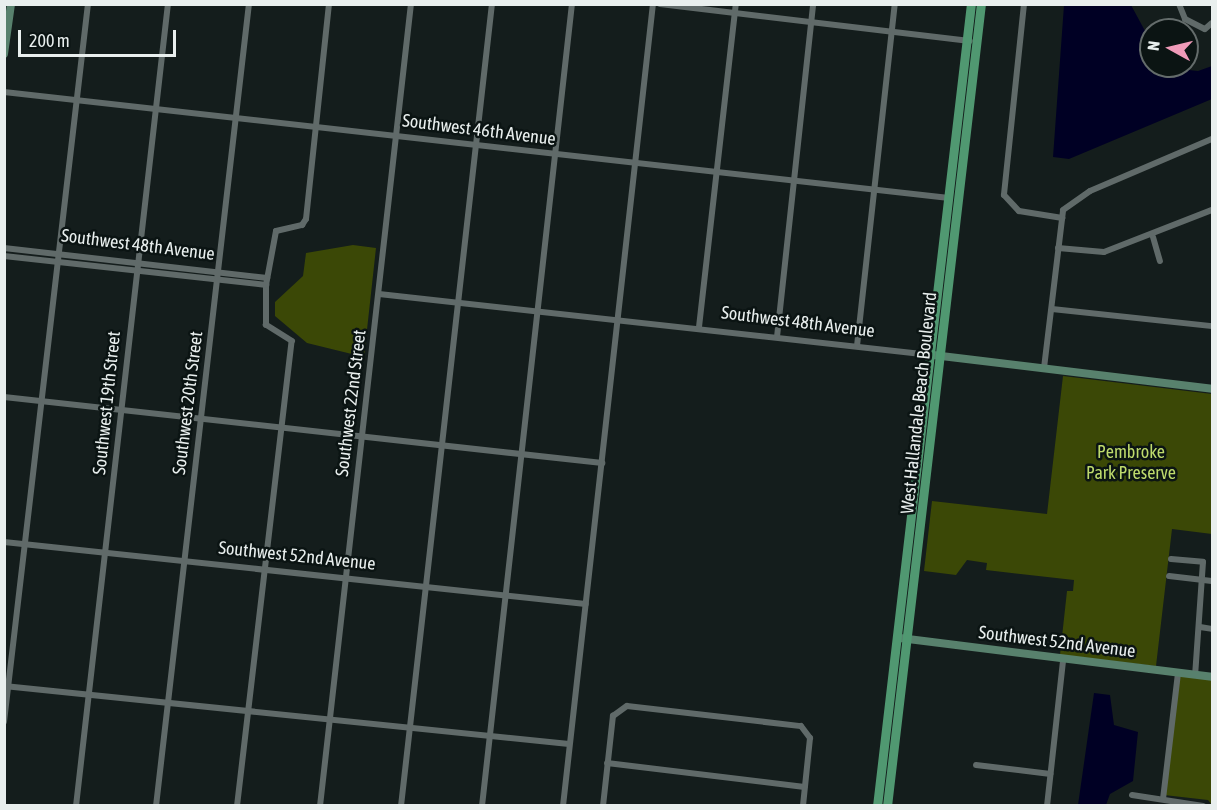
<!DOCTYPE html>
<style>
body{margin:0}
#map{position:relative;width:1217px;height:810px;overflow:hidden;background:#141d1c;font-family:"Asap Condensed",sans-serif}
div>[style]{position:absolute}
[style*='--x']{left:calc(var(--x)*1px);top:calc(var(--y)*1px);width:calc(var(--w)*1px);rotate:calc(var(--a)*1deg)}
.green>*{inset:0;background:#3b4806}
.water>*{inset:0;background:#000024}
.street>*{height:6px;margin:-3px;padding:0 3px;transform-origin:3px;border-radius:3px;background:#606a69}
.secondary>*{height:8px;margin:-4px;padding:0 4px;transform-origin:4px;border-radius:4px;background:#58816d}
.primary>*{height:9px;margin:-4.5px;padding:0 4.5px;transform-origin:4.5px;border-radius:4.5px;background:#509871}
span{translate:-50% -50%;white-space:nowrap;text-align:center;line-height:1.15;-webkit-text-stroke:5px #0b1413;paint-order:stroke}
.street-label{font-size:18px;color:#e9efee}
.park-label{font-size:18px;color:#beda6c}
.frame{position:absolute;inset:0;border:6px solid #e9efee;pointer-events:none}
.north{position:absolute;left:1139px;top:18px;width:60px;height:60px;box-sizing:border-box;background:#0b1413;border:2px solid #646c6b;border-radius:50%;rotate:278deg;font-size:16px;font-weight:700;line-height:24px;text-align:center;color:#e9efee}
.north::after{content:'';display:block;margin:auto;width:21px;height:27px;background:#ef9ab8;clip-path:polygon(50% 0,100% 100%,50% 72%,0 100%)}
.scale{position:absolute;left:18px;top:30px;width:158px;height:27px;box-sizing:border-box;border:3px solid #e9efee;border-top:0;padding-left:8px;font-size:18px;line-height:21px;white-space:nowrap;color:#e9efee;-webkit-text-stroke:4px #0b1413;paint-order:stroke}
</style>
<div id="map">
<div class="green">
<div style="clip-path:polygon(353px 245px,376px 248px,364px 357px,307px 343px,275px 316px,275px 302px,303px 276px,306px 253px)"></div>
<div style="clip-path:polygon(1063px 376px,1212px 394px,1212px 534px,1172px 529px,1156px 666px,1060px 655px,1067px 591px,1073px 591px,1074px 580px,986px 570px,987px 563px,967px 560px,956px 575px,924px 571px,932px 501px,1047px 514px)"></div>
<div style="clip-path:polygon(1178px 676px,1212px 679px,1212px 805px,1208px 800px,1164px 795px)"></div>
</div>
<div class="water">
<div style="clip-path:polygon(1064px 5px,1131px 5px,1151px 42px,1151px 66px,1198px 71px,1212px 66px,1212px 99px,1069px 159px,1053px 157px)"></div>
<div style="clip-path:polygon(1094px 693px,1110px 695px,1114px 725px,1138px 732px,1133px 781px,1110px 794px,1106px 805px,1078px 805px)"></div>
</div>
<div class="street">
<div style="--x:660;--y:4;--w:312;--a:6.8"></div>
<div style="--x:1024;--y:4;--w:192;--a:96"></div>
<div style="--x:1004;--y:195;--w:22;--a:47"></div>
<div style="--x:1019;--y:211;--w:44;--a:9.2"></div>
<div style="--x:1179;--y:4;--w:16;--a:68"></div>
<div style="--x:1185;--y:19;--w:22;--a:27"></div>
<div style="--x:1205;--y:29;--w:9;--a:-41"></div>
<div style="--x:4;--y:92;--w:951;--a:6.4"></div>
<div style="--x:1153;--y:237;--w:25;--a:74"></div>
<div style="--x:4;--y:248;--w:265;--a:6.5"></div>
<div style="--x:1058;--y:248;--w:46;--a:5"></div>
<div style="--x:1104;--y:252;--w:116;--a:-21.3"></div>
<div style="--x:4;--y:256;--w:264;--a:6.3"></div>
<div style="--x:379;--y:294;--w:555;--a:6.31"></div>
<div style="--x:1052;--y:309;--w:161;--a:6.1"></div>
<div style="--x:699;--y:327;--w:325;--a:-83.5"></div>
<div style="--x:777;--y:337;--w:335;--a:-83.8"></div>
<div style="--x:857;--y:346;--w:344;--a:-83.7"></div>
<div style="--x:1044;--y:368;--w:159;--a:-83.1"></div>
<div style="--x:1063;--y:210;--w:33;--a:-35"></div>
<div style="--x:1090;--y:191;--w:133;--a:-23.1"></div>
<div style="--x:4;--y:397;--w:602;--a:6.3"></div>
<div style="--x:4;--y:542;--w:585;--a:6.08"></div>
<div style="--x:1171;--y:559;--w:32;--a:5"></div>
<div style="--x:1203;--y:562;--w:113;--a:94"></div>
<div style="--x:1169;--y:576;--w:43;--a:6.6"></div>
<div style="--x:1200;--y:627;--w:12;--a:9"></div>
<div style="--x:4;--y:686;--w:568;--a:5.86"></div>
<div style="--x:4;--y:722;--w:723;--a:-83.33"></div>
<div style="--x:607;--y:763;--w:199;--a:6.9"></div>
<div style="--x:976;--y:765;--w:75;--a:6.9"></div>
<div style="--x:1132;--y:795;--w:72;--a:8.8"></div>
<div style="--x:1163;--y:799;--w:126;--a:-83.2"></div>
<div style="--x:76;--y:806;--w:807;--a:-83.46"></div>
<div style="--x:156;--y:806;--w:807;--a:-83.39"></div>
<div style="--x:237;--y:806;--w:468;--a:-83.3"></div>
<div style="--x:292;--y:341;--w:31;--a:-148"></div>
<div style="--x:266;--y:325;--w:40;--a:-90"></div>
<div style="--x:266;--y:285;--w:55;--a:-79.5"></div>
<div style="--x:276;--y:231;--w:27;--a:-13"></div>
<div style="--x:302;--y:225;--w:7;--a:-56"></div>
<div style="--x:306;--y:219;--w:216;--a:-83.9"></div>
<div style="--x:320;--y:806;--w:807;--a:-83.53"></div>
<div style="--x:401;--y:806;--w:807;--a:-83.53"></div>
<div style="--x:482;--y:806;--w:807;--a:-83.6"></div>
<div style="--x:563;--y:806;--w:807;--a:-83.6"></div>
<div style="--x:603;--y:806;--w:91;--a:-83.7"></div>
<div style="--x:613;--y:716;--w:17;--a:-36"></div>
<div style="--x:627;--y:706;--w:175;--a:6.6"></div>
<div style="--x:801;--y:726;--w:15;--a:53"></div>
<div style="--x:810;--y:738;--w:68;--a:95.9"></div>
<div style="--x:1047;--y:806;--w:147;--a:-83.7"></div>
</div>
<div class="secondary">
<div style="--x:4;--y:54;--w:50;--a:-82"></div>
<div style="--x:933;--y:355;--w:281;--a:6.9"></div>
<div style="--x:900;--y:638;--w:314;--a:7.1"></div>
</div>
<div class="primary">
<div style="--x:877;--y:806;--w:807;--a:-83.32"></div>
<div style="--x:887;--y:806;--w:807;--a:-83.32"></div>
</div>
<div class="street-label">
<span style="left:479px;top:130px;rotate:7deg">Southwest 46th Avenue</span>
<span style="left:138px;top:245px;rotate:7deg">Southwest 48th Avenue</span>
<span style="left:798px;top:322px;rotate:7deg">Southwest 48th Avenue</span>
<span style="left:107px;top:403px;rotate:-84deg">Southwest 19th Street</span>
<span style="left:188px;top:403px;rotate:-83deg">Southwest 20th Street</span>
<span style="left:351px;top:403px;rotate:-83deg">Southwest 22nd Street</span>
<span style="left:919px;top:403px;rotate:-84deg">West Hallandale Beach Boulevard</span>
<span style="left:297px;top:556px;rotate:6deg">Southwest 52nd Avenue</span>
<span style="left:1057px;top:642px;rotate:7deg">Southwest 52nd Avenue</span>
</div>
<div class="park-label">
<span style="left:1131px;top:463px">Pembroke<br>Park Preserve</span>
</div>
<div class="frame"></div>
<div class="north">N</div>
<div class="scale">200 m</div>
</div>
